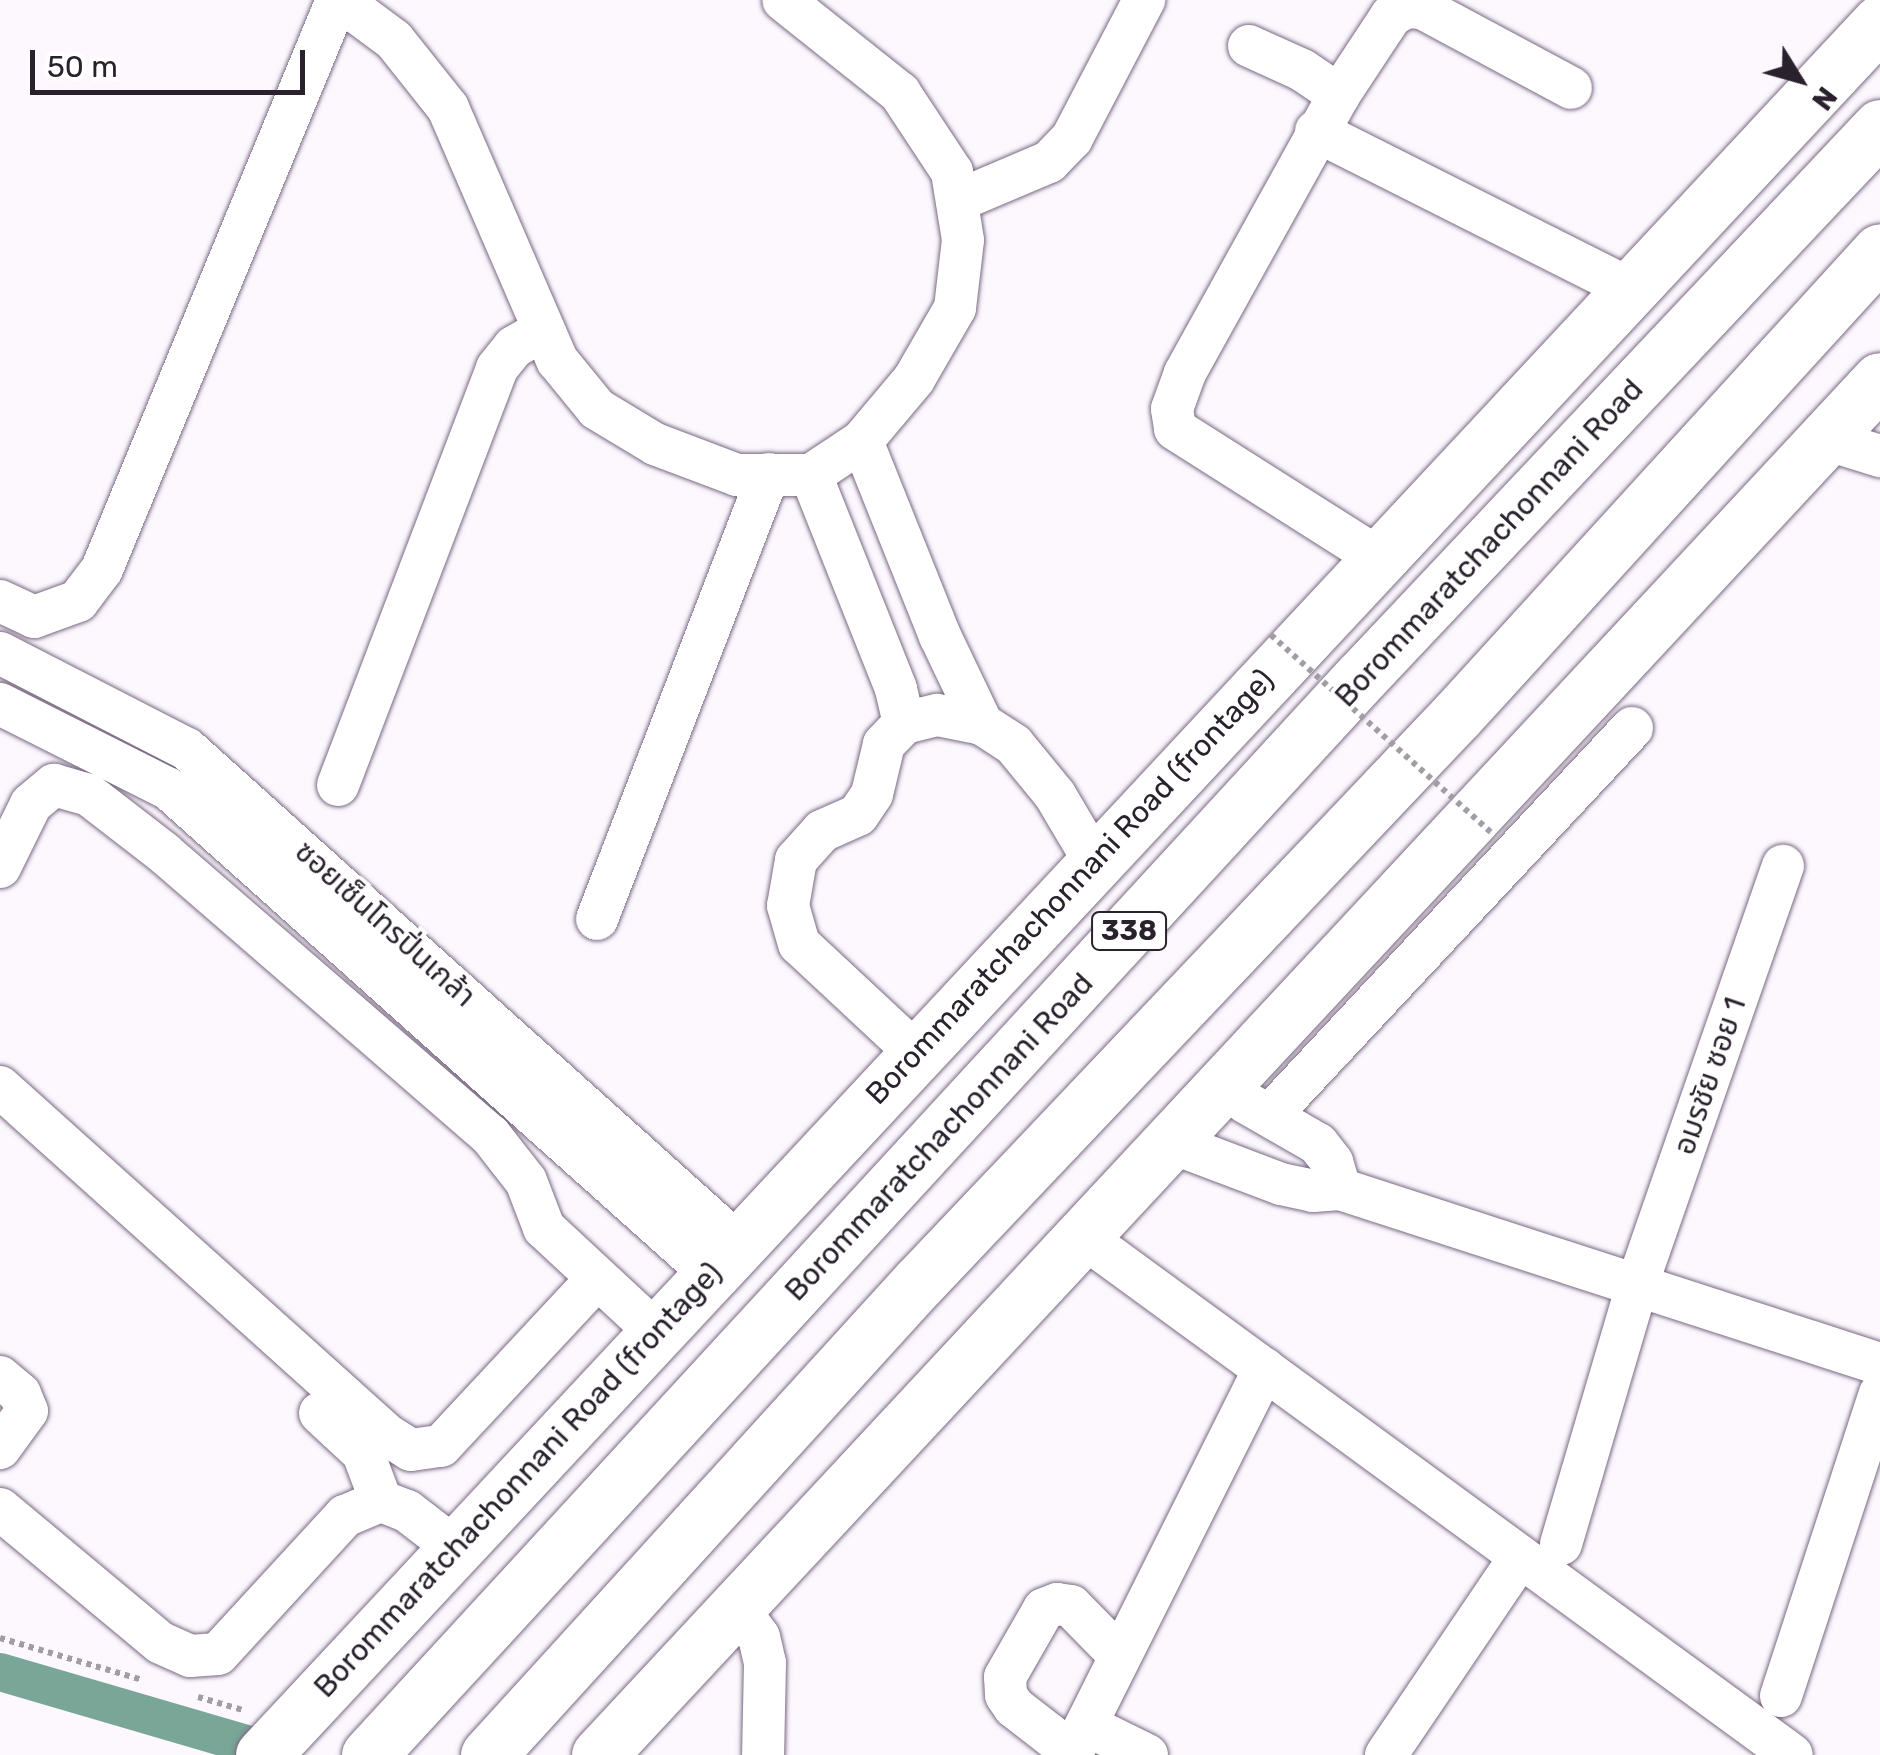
<!DOCTYPE html>
<meta charset="utf-8">
<style>
body{margin:0}
#map{position:relative;width:1880px;height:1755px;overflow:hidden;background:#fcf8fe;font-family:Rubik,"Noto Sans Thai",sans-serif}
div>[style]{position:absolute}
[style*='--x']{left:calc(var(--x)*1px);top:calc(var(--y)*1px);width:calc(var(--w)*1px);rotate:calc(var(--a)*1deg)}
.canal>*{height:38px;margin:-19px;padding:0 19px;transform-origin:19px;border-radius:19px;background:#79a697}
.path>*{height:6px;margin-top:-3px;transform-origin:0;background:repeating-linear-gradient(90deg,#a29da5 0 5px,transparent 0 10px)}
.roads{filter:drop-shadow(0 0 2px #7a6982) drop-shadow(0 0 2px #7a6982)}
.minor>*{height:42px;margin:-21px;padding:0 21px;transform-origin:21px;border-radius:21px;background:#fff}
.major>*{height:55px;margin:-27.5px;padding:0 27.5px;transform-origin:27.5px;border-radius:27.5px;background:#fff}
.highway>*{height:55px;margin:-27.5px;padding:0 27.5px;transform-origin:27.5px;border-radius:27.5px;background:#fff}
.path-bridge>*{height:6px;margin-top:-3px;transform-origin:0;background:repeating-linear-gradient(90deg,#a29da5 0 5px,transparent 0 10px)}
span{translate:-50% -50%;white-space:nowrap;text-align:center;line-height:1.15;-webkit-text-stroke:8px #fff;paint-order:stroke}
.shield-label span{padding:2px 8px;background:#fff;border:2px solid;border-radius:8px;-webkit-text-stroke-width:0}
.shield-label{font-size:28px;color:#29222d;font-weight:700}
.street-label{font-size:30px;color:#29222d}
.north{position:absolute;left:1750px;top:30px;width:100px;height:100px;-webkit-text-stroke:8px #fff;paint-order:stroke;rotate:127deg;font-size:28px;font-weight:700;line-height:40px;text-align:center;color:#29222d}
.north::after{content:'';display:block;margin:auto;width:35px;height:45px;background:#29222d;clip-path:polygon(50% 0,100% 100%,50% 72%,0 100%)}
.scale{position:absolute;left:30px;top:50px;width:275px;height:45px;box-sizing:border-box;border:5px solid #29222d;border-top:0;padding-left:12px;font-size:30px;line-height:35px;white-space:nowrap;color:#29222d;-webkit-text-stroke:8px #fff;paint-order:stroke}
</style>
<div id="map">
<div class="canal">
<div style="--x:0;--y:1672;--w:296;--a:16.3"></div>
</div>
<div class="path">
<div style="--x:0;--y:1638;--w:149;--a:16.4"></div>
<div style="--x:198;--y:1697;--w:47;--a:16.1"></div>
</div>
<div class="roads">
<div class="minor">
<div style="--x:340;--y:0;--w:67;--a:36.5"></div>
<div style="--x:394;--y:40;--w:87;--a:51.5"></div>
<div style="--x:448;--y:108;--w:275;--a:66.6"></div>
<div style="--x:557;--y:360;--w:63;--a:50.8"></div>
<div style="--x:597;--y:409;--w:68;--a:31.1"></div>
<div style="--x:655;--y:444;--w:88;--a:20.7"></div>
<div style="--x:737;--y:475;--w:74;--a:0"></div>
<div style="--x:811;--y:475;--w:61;--a:-33.7"></div>
<div style="--x:862;--y:441;--w:81;--a:-50"></div>
<div style="--x:914;--y:379;--w:82;--a:-60"></div>
<div style="--x:955;--y:308;--w:68;--a:-83.3"></div>
<div style="--x:963;--y:240;--w:69;--a:-99.2"></div>
<div style="--x:952;--y:172;--w:95;--a:-123.4"></div>
<div style="--x:900;--y:93;--w:149;--a:-141.5"></div>
<div style="--x:1249;--y:46;--w:58;--a:24.4"></div>
<div style="--x:1302;--y:70;--w:45;--a:34"></div>
<div style="--x:1339;--y:95;--w:318;--a:119"></div>
<div style="--x:1185;--y:373;--w:38;--a:110"></div>
<div style="--x:1172;--y:409;--w:20;--a:81"></div>
<div style="--x:1175;--y:429;--w:239;--a:32.4"></div>
<div style="--x:1339;--y:95;--w:95;--a:-56.6"></div>
<div style="--x:1391;--y:16;--w:17;--a:-31"></div>
<div style="--x:1406;--y:7;--w:16;--a:4"></div>
<div style="--x:1422;--y:8;--w:169;--a:28.2"></div>
<div style="--x:1316;--y:131;--w:352;--a:26.7"></div>
<div style="--x:957;--y:201;--w:100;--a:-23"></div>
<div style="--x:1049;--y:162;--w:33;--a:-46"></div>
<div style="--x:1072;--y:138;--w:156;--a:-62.4"></div>
<div style="--x:1825;--y:439;--w:58;--a:17.2"></div>
<div style="--x:862;--y:441;--w:210;--a:68.2"></div>
<div style="--x:940;--y:636;--w:98;--a:64.5"></div>
<div style="--x:811;--y:475;--w:230;--a:68.3"></div>
<div style="--x:896;--y:689;--w:35;--a:77"></div>
<div style="--x:0;--y:601;--w:38;--a:25"></div>
<div style="--x:34;--y:617;--w:47;--a:-20"></div>
<div style="--x:78;--y:601;--w:40;--a:-53"></div>
<div style="--x:102;--y:569;--w:616;--a:-67.56"></div>
<div style="--x:0;--y:653;--w:210;--a:27.2"></div>
<div style="--x:187;--y:749;--w:739;--a:41.93"></div>
<div style="--x:0;--y:704;--w:189;--a:26.7"></div>
<div style="--x:169;--y:789;--w:724;--a:41.81"></div>
<div style="--x:338;--y:785;--w:446;--a:-69.1"></div>
<div style="--x:497;--y:368;--w:27;--a:-51"></div>
<div style="--x:514;--y:347;--w:34;--a:-30"></div>
<div style="--x:0;--y:867;--w:70;--a:-63.8"></div>
<div style="--x:31;--y:804;--w:30;--a:-40"></div>
<div style="--x:54;--y:785;--w:36;--a:16"></div>
<div style="--x:89;--y:795;--w:95;--a:37.7"></div>
<div style="--x:164;--y:853;--w:431;--a:40.9"></div>
<div style="--x:490;--y:1135;--w:58;--a:52"></div>
<div style="--x:526;--y:1181;--w:50;--a:69"></div>
<div style="--x:544;--y:1228;--w:153;--a:42.9"></div>
<div style="--x:597;--y:919;--w:477;--a:-68.9"></div>
<div style="--x:915;--y:1052;--w:158;--a:-137"></div>
<div style="--x:799;--y:944;--w:40;--a:-106"></div>
<div style="--x:788;--y:906;--w:47;--a:-80.1"></div>
<div style="--x:796;--y:860;--w:39;--a:-48"></div>
<div style="--x:822;--y:831;--w:39;--a:-24"></div>
<div style="--x:858;--y:815;--w:25;--a:-56"></div>
<div style="--x:872;--y:794;--w:51;--a:-76.5"></div>
<div style="--x:884;--y:744;--w:29;--a:-46"></div>
<div style="--x:904;--y:723;--w:34;--a:-14"></div>
<div style="--x:937;--y:715;--w:46;--a:11.3"></div>
<div style="--x:982;--y:724;--w:38;--a:33"></div>
<div style="--x:1014;--y:745;--w:65;--a:50.6"></div>
<div style="--x:1055;--y:795;--w:77;--a:59.4"></div>
<div style="--x:0;--y:1087;--w:520;--a:41.96"></div>
<div style="--x:387;--y:1435;--w:28;--a:32"></div>
<div style="--x:411;--y:1450;--w:30;--a:-8"></div>
<div style="--x:441;--y:1446;--w:229;--a:-47"></div>
<div style="--x:1245;--y:1102;--w:84;--a:29.9"></div>
<div style="--x:1318;--y:1144;--w:23;--a:52"></div>
<div style="--x:1332;--y:1162;--w:28;--a:73"></div>
<div style="--x:1270;--y:1115;--w:530;--a:-46.91"></div>
<div style="--x:1170;--y:1142;--w:119;--a:20.7"></div>
<div style="--x:1281;--y:1184;--w:33;--a:12"></div>
<div style="--x:1313;--y:1191;--w:27;--a:-4"></div>
<div style="--x:1340;--y:1189;--w:568;--a:17.96"></div>
<div style="--x:1082;--y:1236;--w:879;--a:36.17"></div>
<div style="--x:0;--y:1377;--w:26;--a:40"></div>
<div style="--x:20;--y:1394;--w:18;--a:68"></div>
<div style="--x:27;--y:1411;--w:46;--a:126.1"></div>
<div style="--x:320;--y:1413;--w:59;--a:42.9"></div>
<div style="--x:363;--y:1453;--w:51;--a:69.4"></div>
<div style="--x:0;--y:1509;--w:209;--a:39.8"></div>
<div style="--x:161;--y:1643;--w:32;--a:24"></div>
<div style="--x:190;--y:1656;--w:28;--a:-4"></div>
<div style="--x:218;--y:1654;--w:188;--a:-47.4"></div>
<div style="--x:345;--y:1516;--w:39;--a:-23"></div>
<div style="--x:381;--y:1501;--w:28;--a:21"></div>
<div style="--x:407;--y:1511;--w:61;--a:37.6"></div>
<div style="--x:1561;--y:1544;--w:270;--a:-73.6"></div>
<div style="--x:1637;--y:1285;--w:444;--a:-70.8"></div>
<div style="--x:737;--y:1607;--w:37;--a:54"></div>
<div style="--x:759;--y:1637;--w:27;--a:77"></div>
<div style="--x:765;--y:1663;--w:92;--a:91.2"></div>
<div style="--x:1781;--y:1696;--w:318;--a:-71.9"></div>
<div style="--x:1086;--y:1725;--w:68;--a:26.2"></div>
<div style="--x:1072;--y:1752;--w:73;--a:-142.2"></div>
<div style="--x:1014;--y:1707;--w:14;--a:-124"></div>
<div style="--x:1006;--y:1695;--w:18;--a:-93"></div>
<div style="--x:1005;--y:1677;--w:78;--a:-60.2"></div>
<div style="--x:1044;--y:1609;--w:14;--a:-21"></div>
<div style="--x:1057;--y:1604;--w:14;--a:8"></div>
<div style="--x:1071;--y:1606;--w:69;--a:45.6"></div>
<div style="--x:1071;--y:1755;--w:432;--a:-63.4"></div>
<div style="--x:1386;--y:1755;--w:239;--a:-55.9"></div>
</div>
<div class="major">
<div style="--x:263;--y:1755;--w:2370;--a:-46.98"></div>
<div style="--x:599;--y:1755;--w:1879;--a:-47.03"></div>
</div>
<div class="highway">
<div style="--x:369;--y:1755;--w:1466;--a:-47.38"></div>
<div style="--x:1362;--y:676;--w:755;--a:-46.66"></div>
<div style="--x:488;--y:1755;--w:639;--a:-47.67"></div>
<div style="--x:918;--y:1283;--w:784;--a:-46.5"></div>
<div style="--x:1458;--y:714;--w:626;--a:-47.65"></div>
</div>
</div>
<div class="path-bridge">
<div style="--x:1271;--y:635;--w:300;--a:41.9"></div>
</div>
<div class="shield-label">
<span style="left:1129px;top:931px">338</span>
</div>
<div class="street-label">
<span style="left:1489px;top:543px;rotate:-47deg">Borommaratchachonnani Road</span>
<span style="left:1070px;top:887px;rotate:-47deg">Borommaratchachonnani Road (frontage)</span>
<span style="left:385px;top:924px;rotate:42deg">ซอยเซ็นโทรปิ่นเกล้า</span>
<span style="left:1710px;top:1076px;rotate:-71deg">อมรชัย ซอย 1</span>
<span style="left:939px;top:1137px;rotate:-47deg">Borommaratchachonnani Road</span>
<span style="left:518px;top:1480px;rotate:-47deg">Borommaratchachonnani Road (frontage)</span>
</div>
<div class="north">N</div>
<div class="scale">50 m</div>
</div>
